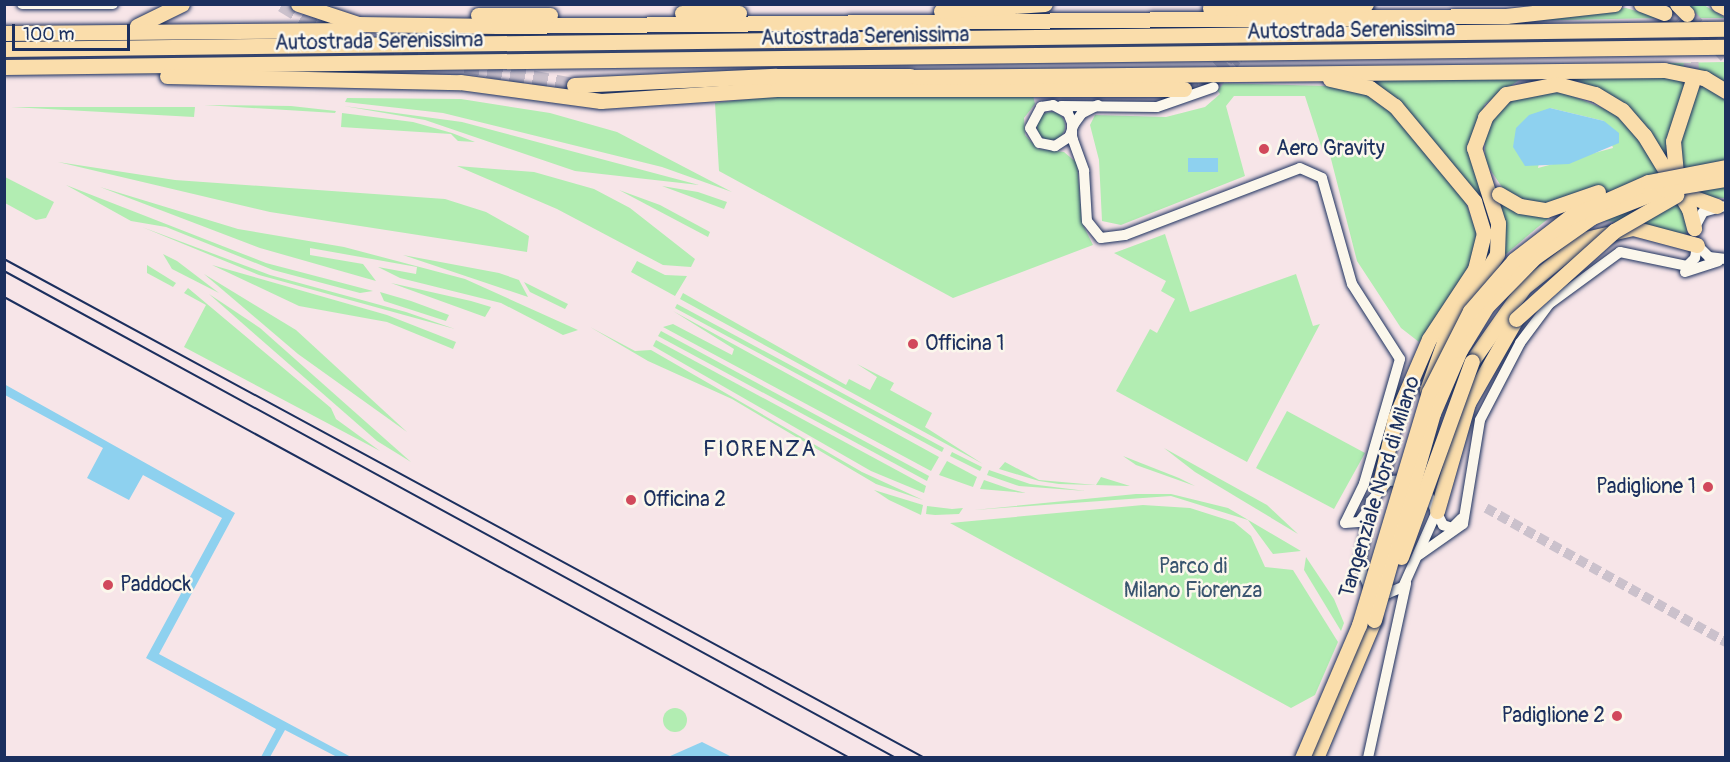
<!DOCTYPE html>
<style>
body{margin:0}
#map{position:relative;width:1730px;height:762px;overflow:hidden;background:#f7e5e8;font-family:Pangolin,sans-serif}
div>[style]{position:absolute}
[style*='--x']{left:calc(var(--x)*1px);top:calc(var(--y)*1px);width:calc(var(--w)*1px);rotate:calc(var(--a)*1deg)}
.green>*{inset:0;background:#b2edb2}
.round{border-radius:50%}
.water>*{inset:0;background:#8ed1ef}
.minor-tunnel>*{height:10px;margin-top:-5px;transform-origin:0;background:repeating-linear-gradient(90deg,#cbc1cc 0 10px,transparent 0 15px)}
.highway-tunnel>*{height:15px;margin-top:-7.5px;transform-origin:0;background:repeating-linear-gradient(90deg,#cbc1cc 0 15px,transparent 0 23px)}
.roads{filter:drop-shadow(0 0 2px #1b2f5e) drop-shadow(0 0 2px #1b2f5e)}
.minor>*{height:10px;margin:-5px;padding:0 5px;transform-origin:5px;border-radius:5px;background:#fbf7ec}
.highway>*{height:15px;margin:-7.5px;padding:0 7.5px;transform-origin:7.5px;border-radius:7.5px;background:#faddab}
.rail>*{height:2px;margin:-1px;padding:0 1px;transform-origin:1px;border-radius:1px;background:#1b2f5e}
.bridges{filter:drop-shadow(0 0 2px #1b2f5e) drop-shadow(0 0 2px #1b2f5e)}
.highway-bridge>*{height:15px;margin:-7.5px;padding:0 7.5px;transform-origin:7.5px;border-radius:7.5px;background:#faddab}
.dots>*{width:16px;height:16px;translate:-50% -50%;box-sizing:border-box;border:3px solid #fbf7ec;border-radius:50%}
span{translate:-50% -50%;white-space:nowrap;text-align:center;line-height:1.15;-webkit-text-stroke:5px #fbf7ec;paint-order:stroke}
.street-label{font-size:21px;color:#1b2f5e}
.poi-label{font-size:21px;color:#1b2f5e}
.left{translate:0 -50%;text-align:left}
.right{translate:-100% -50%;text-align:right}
.park-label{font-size:21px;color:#39556f}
.neighbourhood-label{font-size:22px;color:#1b2f5e;letter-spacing:1.5px}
.frame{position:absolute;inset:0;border:6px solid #1b2f5e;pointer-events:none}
.scale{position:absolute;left:12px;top:24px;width:118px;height:27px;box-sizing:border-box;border:3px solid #1b2f5e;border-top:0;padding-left:8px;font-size:18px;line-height:21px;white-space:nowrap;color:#1b2f5e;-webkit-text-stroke:4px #fbf7ec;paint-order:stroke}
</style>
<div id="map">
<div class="green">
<div style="clip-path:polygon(1687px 5px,1704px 5px,1725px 18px,1700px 18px)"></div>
<div style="clip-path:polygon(1626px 8px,1660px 18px,1510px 21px,1556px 16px)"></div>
<div style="clip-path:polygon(1725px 62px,1725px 86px,1615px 64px)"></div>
<div style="clip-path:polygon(1632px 75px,1687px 79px,1668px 160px,1631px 110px,1579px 81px,1519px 80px,1485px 104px,1468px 151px,1492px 221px,1491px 252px,1481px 268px,1486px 221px,1363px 78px)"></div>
<div style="clip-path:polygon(1212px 83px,1329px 86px,1365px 93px,1383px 102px,1465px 201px,1479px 238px,1469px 269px,1419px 342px,1401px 328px,1357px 261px,1330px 155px,1322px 149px,1305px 96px,1234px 96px,1226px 106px,1245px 176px,1121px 225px,1102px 221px,1099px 160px,1090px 125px,1095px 115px,1166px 117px,1205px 107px,1220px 94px)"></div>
<div style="clip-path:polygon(1699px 83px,1725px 100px,1725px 198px,1709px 198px,1684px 186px,1679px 146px)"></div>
<div style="clip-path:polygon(1032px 91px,1035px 104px,1024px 118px,1025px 135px,1038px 149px,1064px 152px,1077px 163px,1082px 223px,1093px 245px,953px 298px,719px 171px,715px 103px,778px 96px)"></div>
<div style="clip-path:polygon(evenodd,1559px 91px,1613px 112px,1633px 131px,1678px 202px,1689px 224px,1686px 234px,1556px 212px,1500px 259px,1495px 198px,1504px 190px,1485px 162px,1485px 135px,1495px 114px,1513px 98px,1559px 91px,1550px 108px,1604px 121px,1613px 148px,1538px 168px,1550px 108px)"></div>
<div style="clip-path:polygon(347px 98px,461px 99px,550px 113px,617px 132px,732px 192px,662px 167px,443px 113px,345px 102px)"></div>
<div style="clip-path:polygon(204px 105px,291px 106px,336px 111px,335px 113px)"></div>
<div style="clip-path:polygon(344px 106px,462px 122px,699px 185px,575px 171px,425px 120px)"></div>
<div style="clip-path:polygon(11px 107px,195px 107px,194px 117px)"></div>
<div class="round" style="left:1037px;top:112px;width:28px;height:28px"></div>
<div style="clip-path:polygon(342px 113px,413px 122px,452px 133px,475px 142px,458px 141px,451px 134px,341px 127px)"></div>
<div style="clip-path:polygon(58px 162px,175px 180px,445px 199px,486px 212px,529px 236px,527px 252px,270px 212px)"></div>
<div style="clip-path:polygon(457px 166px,534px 172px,594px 189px,630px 208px,695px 259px,691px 267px,663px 265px,557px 209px)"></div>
<div style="clip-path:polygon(5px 177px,54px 202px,46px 218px,36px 220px,5px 203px)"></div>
<div style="clip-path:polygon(66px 185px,266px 263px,373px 291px,360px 293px,273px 270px,166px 227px,131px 221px)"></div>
<div style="clip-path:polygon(662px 186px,698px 192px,727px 202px,724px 209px)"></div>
<div style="clip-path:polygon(100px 187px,238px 229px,344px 247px,465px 279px,578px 330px,563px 335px,501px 303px,400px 278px,378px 267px,416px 274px,417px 267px,310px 248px,310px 255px,363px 264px,376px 281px,260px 248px)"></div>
<div style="clip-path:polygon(619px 190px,660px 205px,710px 232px,708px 237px)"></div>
<div style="clip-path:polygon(142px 227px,270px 275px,406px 312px,455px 329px,259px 275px)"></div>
<div style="clip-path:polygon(1165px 234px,1190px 312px,1296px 274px,1313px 326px,1320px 324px,1247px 462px,1116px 391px,1150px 329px,1157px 333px,1175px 299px,1161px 291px,1166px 281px,1114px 253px)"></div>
<div style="clip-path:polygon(163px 254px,177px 261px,219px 293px,172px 269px)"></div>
<div style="clip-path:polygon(403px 255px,499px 273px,519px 280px,528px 297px)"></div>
<div style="clip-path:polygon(637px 261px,665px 275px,687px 276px,675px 296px,631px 272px)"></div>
<div style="clip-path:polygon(147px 265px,176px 283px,173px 287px,147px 273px)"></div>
<div style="clip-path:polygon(212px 265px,387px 315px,456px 342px,453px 349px,387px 322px,299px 306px)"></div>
<div style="clip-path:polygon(204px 274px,296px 330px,407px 432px,298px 354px)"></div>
<div style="clip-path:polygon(524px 282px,568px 304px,565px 309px,530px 292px)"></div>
<div style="clip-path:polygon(391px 283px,471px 301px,491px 307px,485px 317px)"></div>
<div style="clip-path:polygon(188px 288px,331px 408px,336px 419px,380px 451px,184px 347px,206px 305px,184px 293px)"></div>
<div style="clip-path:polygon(380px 292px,411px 301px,449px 315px,446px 321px,384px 301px)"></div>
<div style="clip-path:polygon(683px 293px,846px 385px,849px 379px,870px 390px,877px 377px,857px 364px,894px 383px,890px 390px,932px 413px,925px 427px,983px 464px,680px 299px)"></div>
<div style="clip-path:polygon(209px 294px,260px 328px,411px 462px,377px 441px)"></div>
<div style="clip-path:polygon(677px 304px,944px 448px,942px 452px,675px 308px)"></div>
<div style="clip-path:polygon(673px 311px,939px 457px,931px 471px,663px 327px,673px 324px,732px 355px,734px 349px)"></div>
<div style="clip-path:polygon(590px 327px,635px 351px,651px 350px,862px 472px,923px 500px,876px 484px,732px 399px,648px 361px)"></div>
<div style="clip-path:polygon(661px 331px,929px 476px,927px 481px,658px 336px)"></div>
<div style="clip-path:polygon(656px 340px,926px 486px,924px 493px,871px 471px,653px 346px)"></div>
<div style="clip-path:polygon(1287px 411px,1365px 453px,1334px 509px,1256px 468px)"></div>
<div style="clip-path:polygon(1164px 448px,1267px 505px,1298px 534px,1195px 472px)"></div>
<div style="clip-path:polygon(952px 452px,982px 467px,980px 471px,950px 456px)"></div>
<div style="clip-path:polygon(1123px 456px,1179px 478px,1195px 486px,1136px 465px)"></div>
<div style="clip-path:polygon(947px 461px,977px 477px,973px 487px,939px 475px)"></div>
<div style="clip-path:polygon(1005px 462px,1039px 480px,1096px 485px,1101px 477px,1130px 486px,1059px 484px,1039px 481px,999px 469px)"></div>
<div style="clip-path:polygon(989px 470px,1030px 484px,1086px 491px,1019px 486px,987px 475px)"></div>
<div style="clip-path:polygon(984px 480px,1010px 489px,1026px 493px,980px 489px)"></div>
<div style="clip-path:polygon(874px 490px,923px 505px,921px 515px,889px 500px)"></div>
<div style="clip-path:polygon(1136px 494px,1171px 494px,1228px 508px,1301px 551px,1273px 554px,1248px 520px,1171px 496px,974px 510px)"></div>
<div style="clip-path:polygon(1143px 505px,1190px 508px,1234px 522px,1251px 536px,1265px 567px,1293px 570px,1338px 642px,1315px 695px,1291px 708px,950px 523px)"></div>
<div style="clip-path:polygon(927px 506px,952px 509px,963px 508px,959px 514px,935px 515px,926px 514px)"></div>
<div style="clip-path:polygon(1306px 557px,1334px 599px,1344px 623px,1341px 631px,1304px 570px)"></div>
<div class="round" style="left:663px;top:708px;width:24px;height:24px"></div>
</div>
<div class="water">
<div style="clip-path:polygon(1550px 108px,1604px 121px,1619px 133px,1619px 143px,1569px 164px,1525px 166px,1513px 147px,1516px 128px,1529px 115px)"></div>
<div style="clip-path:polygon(1188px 158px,1218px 158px,1218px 172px,1188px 172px)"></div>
<div style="clip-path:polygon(4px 384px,235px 513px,159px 654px,351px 757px,337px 757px,285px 730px,270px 757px,261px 757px,276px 729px,146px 658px,222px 518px,143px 475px,129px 500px,87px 478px,103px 448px,5px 395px)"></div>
<div style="clip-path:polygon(702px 742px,732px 757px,668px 757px)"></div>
</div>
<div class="minor-tunnel">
<div style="--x:1214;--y:87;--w:35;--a:-50"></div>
<div style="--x:1237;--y:60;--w:33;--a:-69"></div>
<div style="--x:1486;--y:508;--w:275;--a:29.2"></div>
</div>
<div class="highway-tunnel">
<div style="--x:282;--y:4;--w:54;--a:31.3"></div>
<div style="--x:1664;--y:13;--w:37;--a:45"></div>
<div style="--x:1690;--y:39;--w:44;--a:87.4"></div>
<div style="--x:1687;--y:14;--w:57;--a:46.4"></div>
<div style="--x:380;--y:48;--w:54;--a:11.7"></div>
<div style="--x:465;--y:65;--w:111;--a:10.4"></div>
<div style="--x:1184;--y:89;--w:18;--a:-19"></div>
<div style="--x:1201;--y:83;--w:33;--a:-43"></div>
<div style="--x:1225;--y:61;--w:42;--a:-69"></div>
</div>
<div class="roads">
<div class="minor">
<div style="--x:22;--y:4;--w:91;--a:0"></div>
<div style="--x:1098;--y:105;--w:18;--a:153"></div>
<div style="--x:1082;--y:113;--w:14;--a:126"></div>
<div style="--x:1074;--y:124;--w:5;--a:112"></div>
<div style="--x:1072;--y:129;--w:4;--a:104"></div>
<div style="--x:1071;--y:133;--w:4;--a:117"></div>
<div style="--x:1069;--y:137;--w:17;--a:147"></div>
<div style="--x:1055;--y:146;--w:16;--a:-169"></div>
<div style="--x:1039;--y:143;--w:17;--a:-121"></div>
<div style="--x:1030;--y:128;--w:24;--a:-62"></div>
<div style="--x:1041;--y:107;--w:12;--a:-9"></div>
<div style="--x:1053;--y:105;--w:17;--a:28"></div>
<div style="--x:1068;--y:113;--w:11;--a:68"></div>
<div style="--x:1072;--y:123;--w:13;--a:90"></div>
<div style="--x:1072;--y:136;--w:4;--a:76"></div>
<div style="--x:1073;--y:140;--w:33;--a:70"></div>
<div style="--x:1084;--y:171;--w:50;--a:86.6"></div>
<div style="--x:1087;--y:221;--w:22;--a:51"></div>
<div style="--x:1101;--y:238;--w:24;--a:-7"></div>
<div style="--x:1125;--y:235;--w:187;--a:-20.9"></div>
<div style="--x:1300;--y:168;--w:24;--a:24"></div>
<div style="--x:1322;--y:178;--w:110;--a:74.2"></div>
<div style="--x:1352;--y:284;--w:89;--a:57.4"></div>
<div style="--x:1400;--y:359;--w:130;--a:106.1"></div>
<div style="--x:1364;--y:484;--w:43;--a:116"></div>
<div style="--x:1061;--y:106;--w:96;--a:0.6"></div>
<div style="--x:1157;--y:107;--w:60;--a:-19.3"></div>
<div style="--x:1694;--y:229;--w:19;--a:-62"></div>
<div style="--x:1703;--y:212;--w:24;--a:-15"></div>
<div style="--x:1696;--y:244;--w:18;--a:45"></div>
<div style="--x:1709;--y:257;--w:17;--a:7"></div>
<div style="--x:1685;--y:272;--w:35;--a:-18"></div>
<div style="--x:1409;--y:480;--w:21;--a:177"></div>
<div style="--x:1388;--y:481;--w:26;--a:130"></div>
<div style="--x:1371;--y:501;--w:66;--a:99.6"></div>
<div style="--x:1360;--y:566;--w:21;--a:67"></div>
<div style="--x:1368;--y:585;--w:22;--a:22"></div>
<div style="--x:1388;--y:593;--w:16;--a:-22"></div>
<div style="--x:1403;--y:587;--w:83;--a:-65.9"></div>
<div style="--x:1423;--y:485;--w:45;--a:63.4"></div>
<div style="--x:1443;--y:525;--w:9;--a:18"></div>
<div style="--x:1452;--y:528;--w:13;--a:-45"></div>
<div style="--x:1345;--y:523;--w:14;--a:-4"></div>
<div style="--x:1359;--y:522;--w:15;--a:-53"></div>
<div style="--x:1419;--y:555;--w:54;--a:-35.2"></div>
<div style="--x:1463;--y:524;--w:105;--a:-80.7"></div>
<div style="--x:1480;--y:420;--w:87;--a:-62.5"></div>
<div style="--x:1520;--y:343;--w:49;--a:-53.4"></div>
<div style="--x:1549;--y:304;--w:88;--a:-36.2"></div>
<div style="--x:1620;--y:252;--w:68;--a:11.8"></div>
<div style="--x:1687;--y:266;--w:11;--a:-45"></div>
<div style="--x:1695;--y:258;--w:13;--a:-81"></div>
<div style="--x:1368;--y:758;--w:179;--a:-77.7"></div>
</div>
<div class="highway">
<div style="--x:298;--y:4;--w:63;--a:18.4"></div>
<div style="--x:358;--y:24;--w:139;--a:0.8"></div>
<div style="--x:497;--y:26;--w:1009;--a:-0.57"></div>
<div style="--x:1506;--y:16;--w:109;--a:-6.3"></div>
<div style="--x:1641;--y:4;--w:25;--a:21"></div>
<div style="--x:1677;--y:4;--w:14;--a:45"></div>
<div style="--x:1718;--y:4;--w:9;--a:27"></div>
<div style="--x:1210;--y:8;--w:156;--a:-1.5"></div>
<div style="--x:941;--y:11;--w:104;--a:-3.9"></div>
<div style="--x:682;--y:13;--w:57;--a:0"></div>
<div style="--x:478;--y:15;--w:72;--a:0"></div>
<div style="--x:137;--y:26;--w:50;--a:-26.1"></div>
<div style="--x:4;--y:33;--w:349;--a:-0.5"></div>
<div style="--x:4;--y:49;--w:1722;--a:-0.67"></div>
<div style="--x:4;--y:67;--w:1722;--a:-0.67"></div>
<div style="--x:167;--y:76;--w:293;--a:1.2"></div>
<div style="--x:460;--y:82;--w:142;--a:7.7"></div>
<div style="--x:601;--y:101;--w:176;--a:-3.9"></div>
<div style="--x:777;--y:89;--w:407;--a:0"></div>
<div style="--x:903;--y:77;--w:761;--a:-0.53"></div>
<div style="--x:1664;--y:70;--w:41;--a:11.3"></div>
<div style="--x:1704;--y:78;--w:26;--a:31"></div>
<div style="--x:1330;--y:79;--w:41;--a:12.7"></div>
<div style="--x:1370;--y:88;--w:31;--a:36"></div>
<div style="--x:1395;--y:106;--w:124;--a:50.3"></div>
<div style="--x:1474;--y:201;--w:34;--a:73"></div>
<div style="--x:1484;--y:233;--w:37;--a:104"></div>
<div style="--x:1475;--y:269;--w:84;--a:123.3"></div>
<div style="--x:1429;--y:339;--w:86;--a:113.3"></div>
<div style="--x:1395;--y:418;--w:72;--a:102.9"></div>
<div style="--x:574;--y:85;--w:202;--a:-2.6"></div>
<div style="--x:776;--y:76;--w:134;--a:0"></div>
<div style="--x:1677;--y:184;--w:43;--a:-95.3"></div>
<div style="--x:1673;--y:141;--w:61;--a:-71.9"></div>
<div style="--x:1681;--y:193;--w:38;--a:20"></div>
<div style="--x:1472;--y:361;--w:90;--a:-54.9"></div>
<div style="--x:1524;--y:287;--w:78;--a:-38.2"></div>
<div style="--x:1585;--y:239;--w:49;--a:-12.9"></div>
<div style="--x:1633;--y:228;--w:66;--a:14.9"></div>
<div style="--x:1427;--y:390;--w:51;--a:-70.5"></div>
<div style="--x:1444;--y:342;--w:103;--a:-58.9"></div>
<div style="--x:1497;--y:254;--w:31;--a:-88"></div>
<div style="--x:1498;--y:223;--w:79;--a:-107.7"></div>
<div style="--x:1474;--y:148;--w:33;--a:-70"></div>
<div style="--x:1485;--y:117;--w:31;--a:-48"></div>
<div style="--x:1506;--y:94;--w:52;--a:-11.1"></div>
<div style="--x:1557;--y:84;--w:39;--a:15"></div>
<div style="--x:1595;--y:94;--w:31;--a:31"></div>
<div style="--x:1622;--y:110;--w:33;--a:49"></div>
<div style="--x:1644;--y:135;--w:87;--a:58.7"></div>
<div style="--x:1689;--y:209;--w:20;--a:75"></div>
<div style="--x:1437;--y:511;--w:112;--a:-74"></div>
<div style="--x:1468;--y:403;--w:97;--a:-60.3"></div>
<div style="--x:1316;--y:758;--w:150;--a:-67.2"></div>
</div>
</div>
<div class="rail">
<div style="--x:4;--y:259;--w:1047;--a:28.45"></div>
<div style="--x:4;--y:271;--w:1016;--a:28.63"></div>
<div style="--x:4;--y:297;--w:963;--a:28.59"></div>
</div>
<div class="bridges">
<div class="highway-bridge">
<div style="--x:1499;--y:194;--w:24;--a:30"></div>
<div style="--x:1520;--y:206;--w:26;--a:9"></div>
<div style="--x:1546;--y:210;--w:55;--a:-19.1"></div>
<div style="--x:1516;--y:319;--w:132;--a:-41.9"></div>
<div style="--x:1614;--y:231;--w:72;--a:-30.1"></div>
<div style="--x:1401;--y:557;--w:208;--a:-70.1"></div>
<div style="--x:1374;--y:620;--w:215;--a:-74.1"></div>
<div style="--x:1433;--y:413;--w:69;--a:-66.8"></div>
<div style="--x:1460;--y:350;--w:52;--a:-58.5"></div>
<div style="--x:1487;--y:306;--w:69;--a:-45.6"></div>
<div style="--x:1535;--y:257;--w:70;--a:-35.1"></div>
<div style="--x:1592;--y:217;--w:77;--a:-21.3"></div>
<div style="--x:1664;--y:189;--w:63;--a:-9.2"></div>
<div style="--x:1302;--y:758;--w:145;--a:-66.8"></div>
<div style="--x:1359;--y:625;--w:243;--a:-73.3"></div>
<div style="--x:1429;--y:392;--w:91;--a:-63.2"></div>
<div style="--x:1470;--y:311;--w:67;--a:-49.2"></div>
<div style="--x:1514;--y:260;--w:72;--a:-37.7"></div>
<div style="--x:1571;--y:216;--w:84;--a:-23.8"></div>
<div style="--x:1648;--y:182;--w:79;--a:-10.9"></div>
</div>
</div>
<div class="dots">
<div style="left:1264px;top:149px;background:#d1495b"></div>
<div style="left:913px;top:344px;background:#d1495b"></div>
<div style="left:1708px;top:487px;background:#d1495b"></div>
<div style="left:631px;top:500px;background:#d1495b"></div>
<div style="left:108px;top:585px;background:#d1495b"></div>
<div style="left:1617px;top:716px;background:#d1495b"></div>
</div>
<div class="street-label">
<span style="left:1351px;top:31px;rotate:-1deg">Autostrada Serenissima</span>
<span style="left:865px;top:37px;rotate:-1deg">Autostrada Serenissima</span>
<span style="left:379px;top:42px;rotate:-1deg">Autostrada Serenissima</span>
<span style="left:1380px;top:487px;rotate:-73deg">Tangenziale Nord di Milano</span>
</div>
<div class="poi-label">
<span class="left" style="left:1276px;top:149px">Aero Gravity</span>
<span class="left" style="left:925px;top:344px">Officina 1</span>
<span class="right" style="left:1696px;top:487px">Padiglione 1</span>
<span class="left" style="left:643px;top:500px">Officina 2</span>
<span class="left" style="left:120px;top:585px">Paddock</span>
<span class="right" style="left:1605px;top:716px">Padiglione 2</span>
</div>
<div class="park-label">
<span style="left:1193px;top:579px">Parco di<br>Milano Fiorenza</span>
</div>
<div class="neighbourhood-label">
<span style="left:760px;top:450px">FIORENZA</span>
</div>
<div class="frame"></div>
<div class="scale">100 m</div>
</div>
